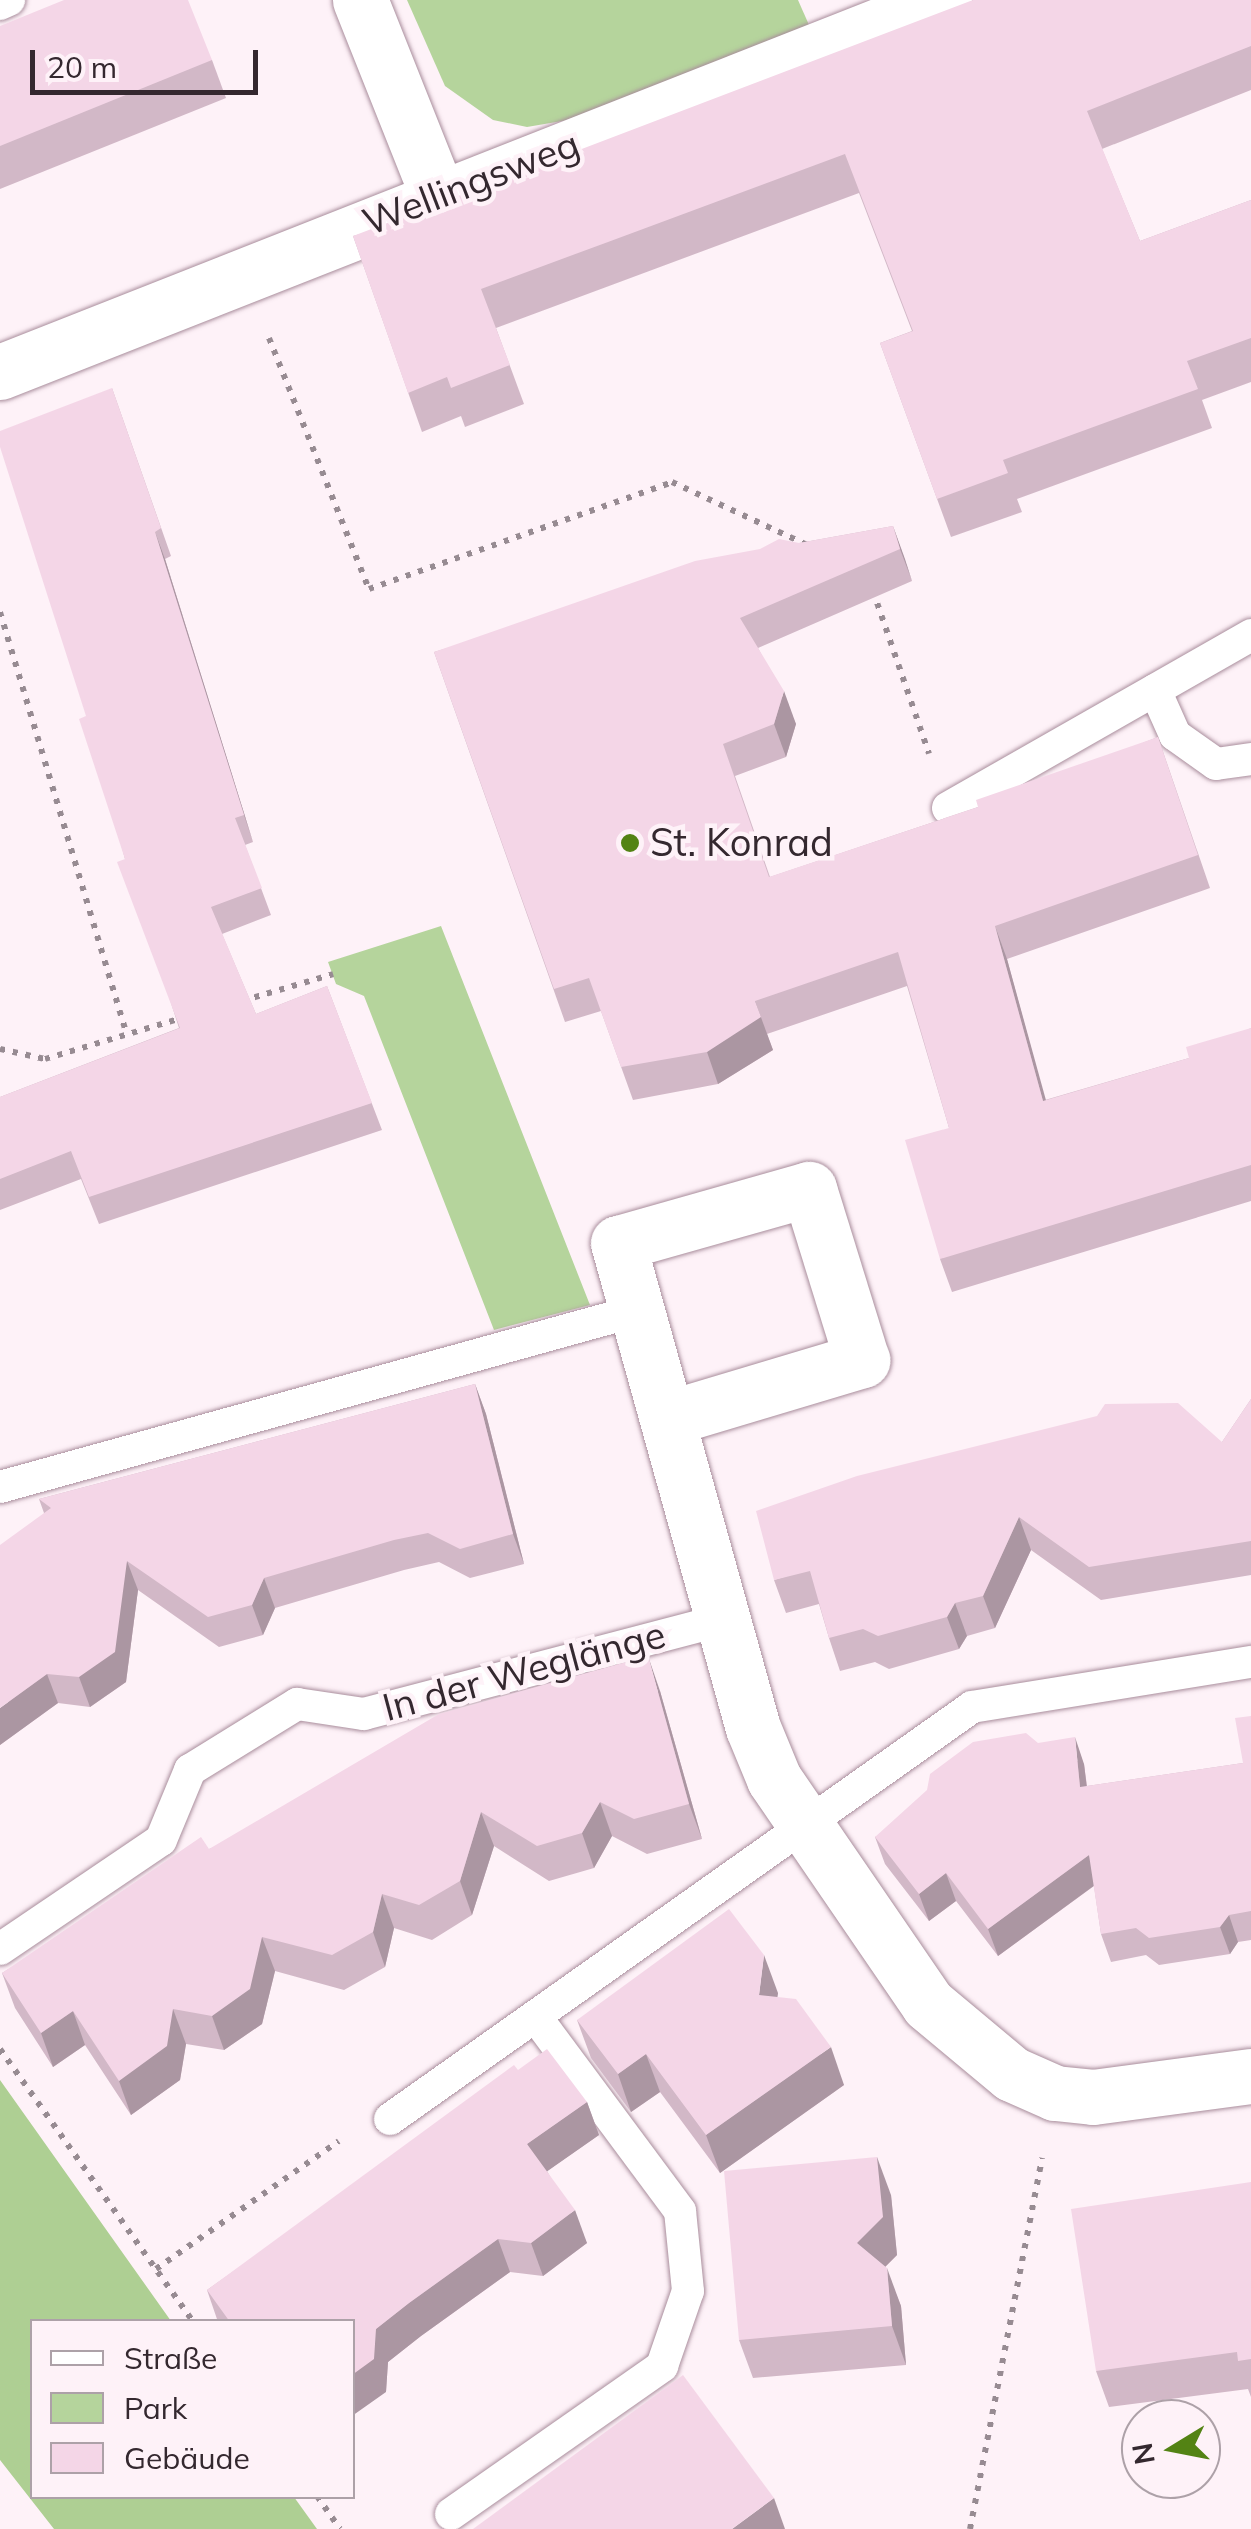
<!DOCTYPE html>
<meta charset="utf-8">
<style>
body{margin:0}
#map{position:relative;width:1251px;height:2529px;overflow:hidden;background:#fef2f8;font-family:Mulish,sans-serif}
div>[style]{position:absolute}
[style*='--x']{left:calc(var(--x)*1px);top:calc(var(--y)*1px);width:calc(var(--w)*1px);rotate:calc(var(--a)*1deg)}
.green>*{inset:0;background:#b5d49c}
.forest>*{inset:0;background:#aecf93}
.path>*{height:6px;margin-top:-3px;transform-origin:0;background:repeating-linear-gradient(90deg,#978b92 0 5px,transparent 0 13px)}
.roads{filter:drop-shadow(0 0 2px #a98d9c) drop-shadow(0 0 2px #a98d9c)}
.lane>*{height:32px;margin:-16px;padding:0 16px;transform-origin:16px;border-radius:16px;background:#fff}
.street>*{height:55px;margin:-27.5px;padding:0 27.5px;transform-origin:27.5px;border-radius:27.5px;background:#fff}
.wall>*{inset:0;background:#d2b8c7}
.shaded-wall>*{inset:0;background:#ab96a2}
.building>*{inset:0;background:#f4d6e7}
.dots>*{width:28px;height:28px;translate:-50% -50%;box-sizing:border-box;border:5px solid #fef2f8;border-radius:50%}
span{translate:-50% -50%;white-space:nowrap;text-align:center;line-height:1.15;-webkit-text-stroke:9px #fef2f8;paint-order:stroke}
.street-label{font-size:38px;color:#34282f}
.poi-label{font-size:38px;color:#34282f}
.left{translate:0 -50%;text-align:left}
.legend{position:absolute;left:30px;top:2319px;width:325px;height:180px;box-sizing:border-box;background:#fef2f8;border:2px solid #ada1a8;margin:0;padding:12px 18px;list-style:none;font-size:30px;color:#34282f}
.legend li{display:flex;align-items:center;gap:20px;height:50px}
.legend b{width:50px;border:2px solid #ada1a8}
.north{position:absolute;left:1121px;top:2399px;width:100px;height:100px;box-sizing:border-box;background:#fef2f8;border:2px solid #ada1a8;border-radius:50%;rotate:260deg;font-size:28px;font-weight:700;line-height:40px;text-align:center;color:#34282f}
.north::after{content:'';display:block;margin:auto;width:35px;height:45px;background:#538314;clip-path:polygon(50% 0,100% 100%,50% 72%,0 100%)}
.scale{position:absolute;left:30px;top:50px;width:228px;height:45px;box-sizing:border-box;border:5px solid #34282f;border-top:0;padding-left:12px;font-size:30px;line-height:35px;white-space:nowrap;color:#34282f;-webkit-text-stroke:8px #fef2f8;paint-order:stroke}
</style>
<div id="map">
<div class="green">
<div style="clip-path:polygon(407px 0,798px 0,809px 25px,568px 120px,527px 127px,493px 120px,445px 86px)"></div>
<div style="clip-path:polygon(441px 926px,590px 1305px,494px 1330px,364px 996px,336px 984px,328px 962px)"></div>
</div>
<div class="forest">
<div style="clip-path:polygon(0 2080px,171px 2321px,32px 2322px,32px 2496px,294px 2497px,317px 2529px,54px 2529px,0 2460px)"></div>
</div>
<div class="path">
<div style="--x:269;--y:338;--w:270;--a:68.3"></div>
<div style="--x:369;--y:589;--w:321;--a:-19.4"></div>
<div style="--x:672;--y:482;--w:151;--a:25"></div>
<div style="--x:873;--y:591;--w:172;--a:71"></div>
<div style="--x:0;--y:612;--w:441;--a:73.3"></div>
<div style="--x:242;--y:1001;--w:95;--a:-16.5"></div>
<div style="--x:0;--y:1049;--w:46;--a:12.5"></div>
<div style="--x:45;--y:1059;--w:143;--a:-16.7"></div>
<div style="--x:0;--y:2049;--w:334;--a:54.7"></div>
<div style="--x:156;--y:2269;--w:223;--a:-35"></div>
<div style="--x:317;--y:2496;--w:40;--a:55.1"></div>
<div style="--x:970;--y:2529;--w:378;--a:-79"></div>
</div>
<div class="roads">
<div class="lane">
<div style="--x:0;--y:4;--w:10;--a:-24"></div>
<div style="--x:1155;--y:690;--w:49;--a:66"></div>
<div style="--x:1175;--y:735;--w:50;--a:35.3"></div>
<div style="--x:1216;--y:764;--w:35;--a:-8"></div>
<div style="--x:948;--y:808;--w:349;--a:-29.7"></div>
<div style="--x:0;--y:1487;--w:663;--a:-15.48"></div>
<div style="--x:0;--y:1949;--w:194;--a:-34.1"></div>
<div style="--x:161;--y:1840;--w:76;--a:-67.5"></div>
<div style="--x:190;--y:1770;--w:126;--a:-31.7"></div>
<div style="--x:297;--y:1704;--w:68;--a:8.5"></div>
<div style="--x:364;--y:1714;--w:374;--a:-14.7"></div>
<div style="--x:390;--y:2119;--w:713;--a:-35.29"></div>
<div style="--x:972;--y:1707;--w:283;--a:-9.2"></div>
<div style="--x:451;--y:2514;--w:258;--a:-35"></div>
<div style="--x:662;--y:2366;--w:79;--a:-70.9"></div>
<div style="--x:688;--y:2291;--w:80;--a:-95.7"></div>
<div style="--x:680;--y:2211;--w:242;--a:-126.6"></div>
</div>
<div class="street">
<div style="--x:360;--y:0;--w:211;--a:68.3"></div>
<div style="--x:0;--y:372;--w:1015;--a:-21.51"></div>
<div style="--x:669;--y:1418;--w:202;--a:-16.7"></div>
<div style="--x:862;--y:1360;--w:179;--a:-107.2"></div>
<div style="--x:809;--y:1189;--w:198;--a:164.2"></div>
<div style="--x:618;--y:1243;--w:503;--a:74.45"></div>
<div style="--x:753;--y:1728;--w:55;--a:67.6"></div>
<div style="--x:774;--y:1779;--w:273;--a:55.6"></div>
<div style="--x:928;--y:2004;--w:109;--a:39.8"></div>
<div style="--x:1012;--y:2074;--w:47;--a:23.8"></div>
<div style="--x:1055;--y:2093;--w:38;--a:6"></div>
<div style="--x:1093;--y:2097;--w:159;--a:-7.6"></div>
</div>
</div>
<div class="wall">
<div style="clip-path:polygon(1251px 0,1251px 90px,1102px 149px,1140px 241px,1251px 200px,1251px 382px,1202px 400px,1212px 428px,1017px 499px,1022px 512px,951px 537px,880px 343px,912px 331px,859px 193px,496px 328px,524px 404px,465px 427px,461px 416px,422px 432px,353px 236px)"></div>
<div style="clip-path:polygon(0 26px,212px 60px,226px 98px,0 189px)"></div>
<div style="clip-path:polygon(112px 388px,171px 556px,165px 559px,253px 842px,245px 845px,271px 915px,222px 934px,256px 1014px,327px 986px,382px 1130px,99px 1224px,81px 1179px,0 1210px,0 1097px,179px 1028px,125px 859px,86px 716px)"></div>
<div style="clip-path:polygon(893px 526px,912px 581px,758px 648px,796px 724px,786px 757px,735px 776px,770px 877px,978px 807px,1158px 737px,1210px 888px,1007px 959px,1045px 1100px,1189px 1058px,1251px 1028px,1251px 1201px,952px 1292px,940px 1259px,949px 1128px,907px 986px,767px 1034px,773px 1050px,718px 1084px,633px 1100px,601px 1011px,565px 1022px,434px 652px,799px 543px)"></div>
<div style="clip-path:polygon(475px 1384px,486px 1414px,524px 1564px,470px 1578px,439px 1562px,404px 1570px,275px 1608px,263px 1635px,219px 1647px,138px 1590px,126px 1682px,90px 1707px,58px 1703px,0 1745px,44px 1513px,39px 1499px)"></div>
<div style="clip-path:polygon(1251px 1399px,1251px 1575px,1101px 1600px,1031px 1550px,995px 1628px,967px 1636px,959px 1649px,889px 1669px,875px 1662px,840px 1671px,829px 1638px,819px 1604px,786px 1613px,774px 1580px,1222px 1442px)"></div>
<div style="clip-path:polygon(660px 1691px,702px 1839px,647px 1854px,612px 1836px,594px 1868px,549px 1881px,494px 1846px,472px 1915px,432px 1940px,394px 1928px,385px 1967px,344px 1990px,275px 1971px,262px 2024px,224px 2050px,186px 2044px,180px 2080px,131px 2115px,85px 2045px,53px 2067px,15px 2008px,2px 1973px,209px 1849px)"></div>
<div style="clip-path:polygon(1251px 1716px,1251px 1940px,1238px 1942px,1230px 1954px,1159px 1965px,1146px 1955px,1111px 1962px,1101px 1934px,1094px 1886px,998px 1956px,956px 1901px,929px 1921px,885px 1864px,875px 1837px,1038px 1743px,1084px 1764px,1087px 1786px,1243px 1763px)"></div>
<div style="clip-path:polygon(778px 1993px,777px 1997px,844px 2085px,720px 2173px,660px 2092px,631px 2112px,591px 2058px,577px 2020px)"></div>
<div style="clip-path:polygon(518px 2070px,587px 2102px,599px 2135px,547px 2171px,587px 2243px,543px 2276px,510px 2272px,421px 2336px,388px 2362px,386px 2392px,352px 2322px,218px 2322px,207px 2290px)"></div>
<div style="clip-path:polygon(1251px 2182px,1251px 2397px,1248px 2389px,1109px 2407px,1096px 2371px)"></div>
<div style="clip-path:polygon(891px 2195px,897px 2255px,885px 2267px,901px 2306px,906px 2365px,753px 2378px,739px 2340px)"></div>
</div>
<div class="shaded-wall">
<div style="clip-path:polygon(893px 526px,905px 559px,912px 581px,900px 549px)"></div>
<div style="clip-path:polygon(155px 532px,165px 559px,253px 842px,244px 815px)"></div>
<div style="clip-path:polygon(784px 691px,796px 724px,786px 757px,774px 724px)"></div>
<div style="clip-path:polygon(995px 926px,1007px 959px,1055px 1133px,1043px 1101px)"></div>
<div style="clip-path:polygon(755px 1001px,773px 1050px,718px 1084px,707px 1052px)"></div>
<div style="clip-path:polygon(475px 1384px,486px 1414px,524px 1564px,513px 1534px)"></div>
<div style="clip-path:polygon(1019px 1517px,1031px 1550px,995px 1628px,983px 1596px)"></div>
<div style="clip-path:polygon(127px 1561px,138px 1590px,126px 1682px,90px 1707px,79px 1677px)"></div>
<div style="clip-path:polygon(264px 1578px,275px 1608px,263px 1635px,252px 1605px)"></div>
<div style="clip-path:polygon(955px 1603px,967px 1636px,959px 1649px,947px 1617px)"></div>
<div style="clip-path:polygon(648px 1656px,660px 1691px,702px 1839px,689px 1804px)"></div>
<div style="clip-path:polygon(47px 1674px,58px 1703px,0 1745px,0 1708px)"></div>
<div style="clip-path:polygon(1075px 1737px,1084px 1764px,1090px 1814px,1080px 1787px)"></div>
<div style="clip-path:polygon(600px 1802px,612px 1836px,594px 1868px,582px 1833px)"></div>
<div style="clip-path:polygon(481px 1812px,494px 1846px,472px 1915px,460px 1881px)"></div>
<div style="clip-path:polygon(1089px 1855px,1099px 1882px,998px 1956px,988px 1929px)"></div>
<div style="clip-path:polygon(946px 1873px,956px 1901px,929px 1921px,919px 1894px)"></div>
<div style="clip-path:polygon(382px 1894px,394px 1928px,385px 1967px,373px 1932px)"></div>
<div style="clip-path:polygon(1229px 1915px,1238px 1942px,1230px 1954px,1220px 1927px)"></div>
<div style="clip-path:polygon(262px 1937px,275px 1971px,262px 2024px,224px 2050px,212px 2016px)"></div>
<div style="clip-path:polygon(764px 1955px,778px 1993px,772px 2034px,759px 1995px)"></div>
<div style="clip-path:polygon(173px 2009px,186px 2044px,180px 2080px,131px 2115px,119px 2081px)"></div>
<div style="clip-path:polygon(73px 2011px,85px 2045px,53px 2067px,41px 2033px)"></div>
<div style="clip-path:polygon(831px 2047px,844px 2085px,720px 2173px,706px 2135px)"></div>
<div style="clip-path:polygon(646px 2054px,660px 2092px,631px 2112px,618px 2074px)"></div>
<div style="clip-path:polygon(587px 2102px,599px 2135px,539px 2177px,527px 2144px)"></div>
<div style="clip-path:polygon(877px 2157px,891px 2195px,897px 2255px,871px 2281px,857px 2243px)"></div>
<div style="clip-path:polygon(575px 2210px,587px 2243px,543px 2276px,531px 2243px)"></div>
<div style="clip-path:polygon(498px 2239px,510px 2272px,421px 2336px,388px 2362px,386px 2392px,352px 2416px,352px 2375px,376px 2329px,409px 2303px)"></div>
<div style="clip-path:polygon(887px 2268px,901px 2306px,906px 2365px,892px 2326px)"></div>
<div style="clip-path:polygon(774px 2498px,785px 2529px,732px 2529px)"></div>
</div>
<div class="building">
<div style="clip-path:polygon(64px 0,188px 0,212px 60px,0 146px,0 26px)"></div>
<div style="clip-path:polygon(973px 0,1251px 0,1251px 46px,1087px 111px,1140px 241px,1251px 200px,1251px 338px,1187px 361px,1198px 389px,1003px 460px,1008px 473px,937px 499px,880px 343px,913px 331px,845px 154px,481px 289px,510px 365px,451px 388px,447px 377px,408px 393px,353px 236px)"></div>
<div style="clip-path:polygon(112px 388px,161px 528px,155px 532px,244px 815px,235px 818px,262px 888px,211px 907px,256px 1014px,327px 986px,372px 1103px,89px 1197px,71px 1151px,0 1179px,0 1097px,180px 1028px,117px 862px,125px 859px,79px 719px,86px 716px,0 447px,0 431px)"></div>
<div style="clip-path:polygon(893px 526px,900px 549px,740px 618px,784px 691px,774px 724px,723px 744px,769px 877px,978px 807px,976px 800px,1158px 737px,1198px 855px,995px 926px,1043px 1101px,1189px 1058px,1186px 1047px,1251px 1028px,1251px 1165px,940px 1259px,905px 1140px,949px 1128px,898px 952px,755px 1001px,761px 1017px,707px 1052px,621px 1067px,589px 978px,554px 989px,434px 652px,695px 561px,760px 549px,779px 539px,799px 543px)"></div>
<div style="clip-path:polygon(475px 1384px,513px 1534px,460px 1549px,428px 1533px,394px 1540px,264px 1578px,252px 1605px,208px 1617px,127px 1561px,115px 1652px,79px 1677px,47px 1674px,0 1708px,0 1545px,51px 1508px,39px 1499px)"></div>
<div style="clip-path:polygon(1251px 1399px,1251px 1541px,1089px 1567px,1019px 1517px,983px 1596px,955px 1603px,947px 1617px,878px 1636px,863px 1629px,829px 1638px,810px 1571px,774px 1580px,756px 1511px,857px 1476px,1097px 1416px,1105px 1404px,1178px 1403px,1222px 1442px)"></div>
<div style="clip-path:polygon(648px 1656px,689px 1804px,634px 1819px,600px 1802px,582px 1833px,537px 1846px,481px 1812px,460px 1881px,419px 1905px,382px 1894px,373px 1932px,332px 1955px,262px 1937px,250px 1989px,212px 2016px,173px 2009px,167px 2046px,119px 2081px,73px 2011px,41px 2033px,2px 1973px,201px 1837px,209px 1849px,439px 1714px)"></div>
<div style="clip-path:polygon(1251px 1716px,1251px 1911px,1229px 1915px,1220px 1927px,1149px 1938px,1136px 1928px,1101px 1934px,1089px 1855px,988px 1929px,946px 1873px,919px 1894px,875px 1837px,927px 1790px,930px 1774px,973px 1742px,1026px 1733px,1038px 1743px,1075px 1737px,1080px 1787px,1243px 1763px,1235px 1718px)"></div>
<div style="clip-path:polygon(729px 1909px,764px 1955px,759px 1995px,796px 1999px,831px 2047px,706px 2135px,646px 2054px,618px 2074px,577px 2020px)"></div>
<div style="clip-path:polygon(547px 2049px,587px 2102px,527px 2144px,575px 2210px,531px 2243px,498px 2239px,409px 2303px,376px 2329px,374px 2359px,352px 2375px,352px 2322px,230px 2322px,207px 2290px,514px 2065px,518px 2070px)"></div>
<div style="clip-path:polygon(877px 2157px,883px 2217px,857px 2243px,887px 2268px,892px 2326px,739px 2340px,724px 2171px)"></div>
<div style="clip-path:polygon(1251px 2182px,1251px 2359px,1238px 2361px,1237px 2352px,1096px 2371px,1071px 2209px)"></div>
<div style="clip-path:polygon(683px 2375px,774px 2498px,732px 2529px,473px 2529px)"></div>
</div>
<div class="dots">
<div style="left:630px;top:843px;background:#538314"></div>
</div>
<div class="street-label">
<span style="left:471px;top:183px;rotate:-21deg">Wellingsweg</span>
<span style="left:524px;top:1671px;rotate:-15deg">In der Weglänge</span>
</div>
<div class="poi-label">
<span class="left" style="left:650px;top:843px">St. Konrad</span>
</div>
<ul class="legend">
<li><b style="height:12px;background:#fff"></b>Straße</li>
<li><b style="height:28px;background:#b5d49c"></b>Park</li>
<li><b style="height:28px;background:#f4d6e7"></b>Gebäude</li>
</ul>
<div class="north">N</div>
<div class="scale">20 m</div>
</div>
